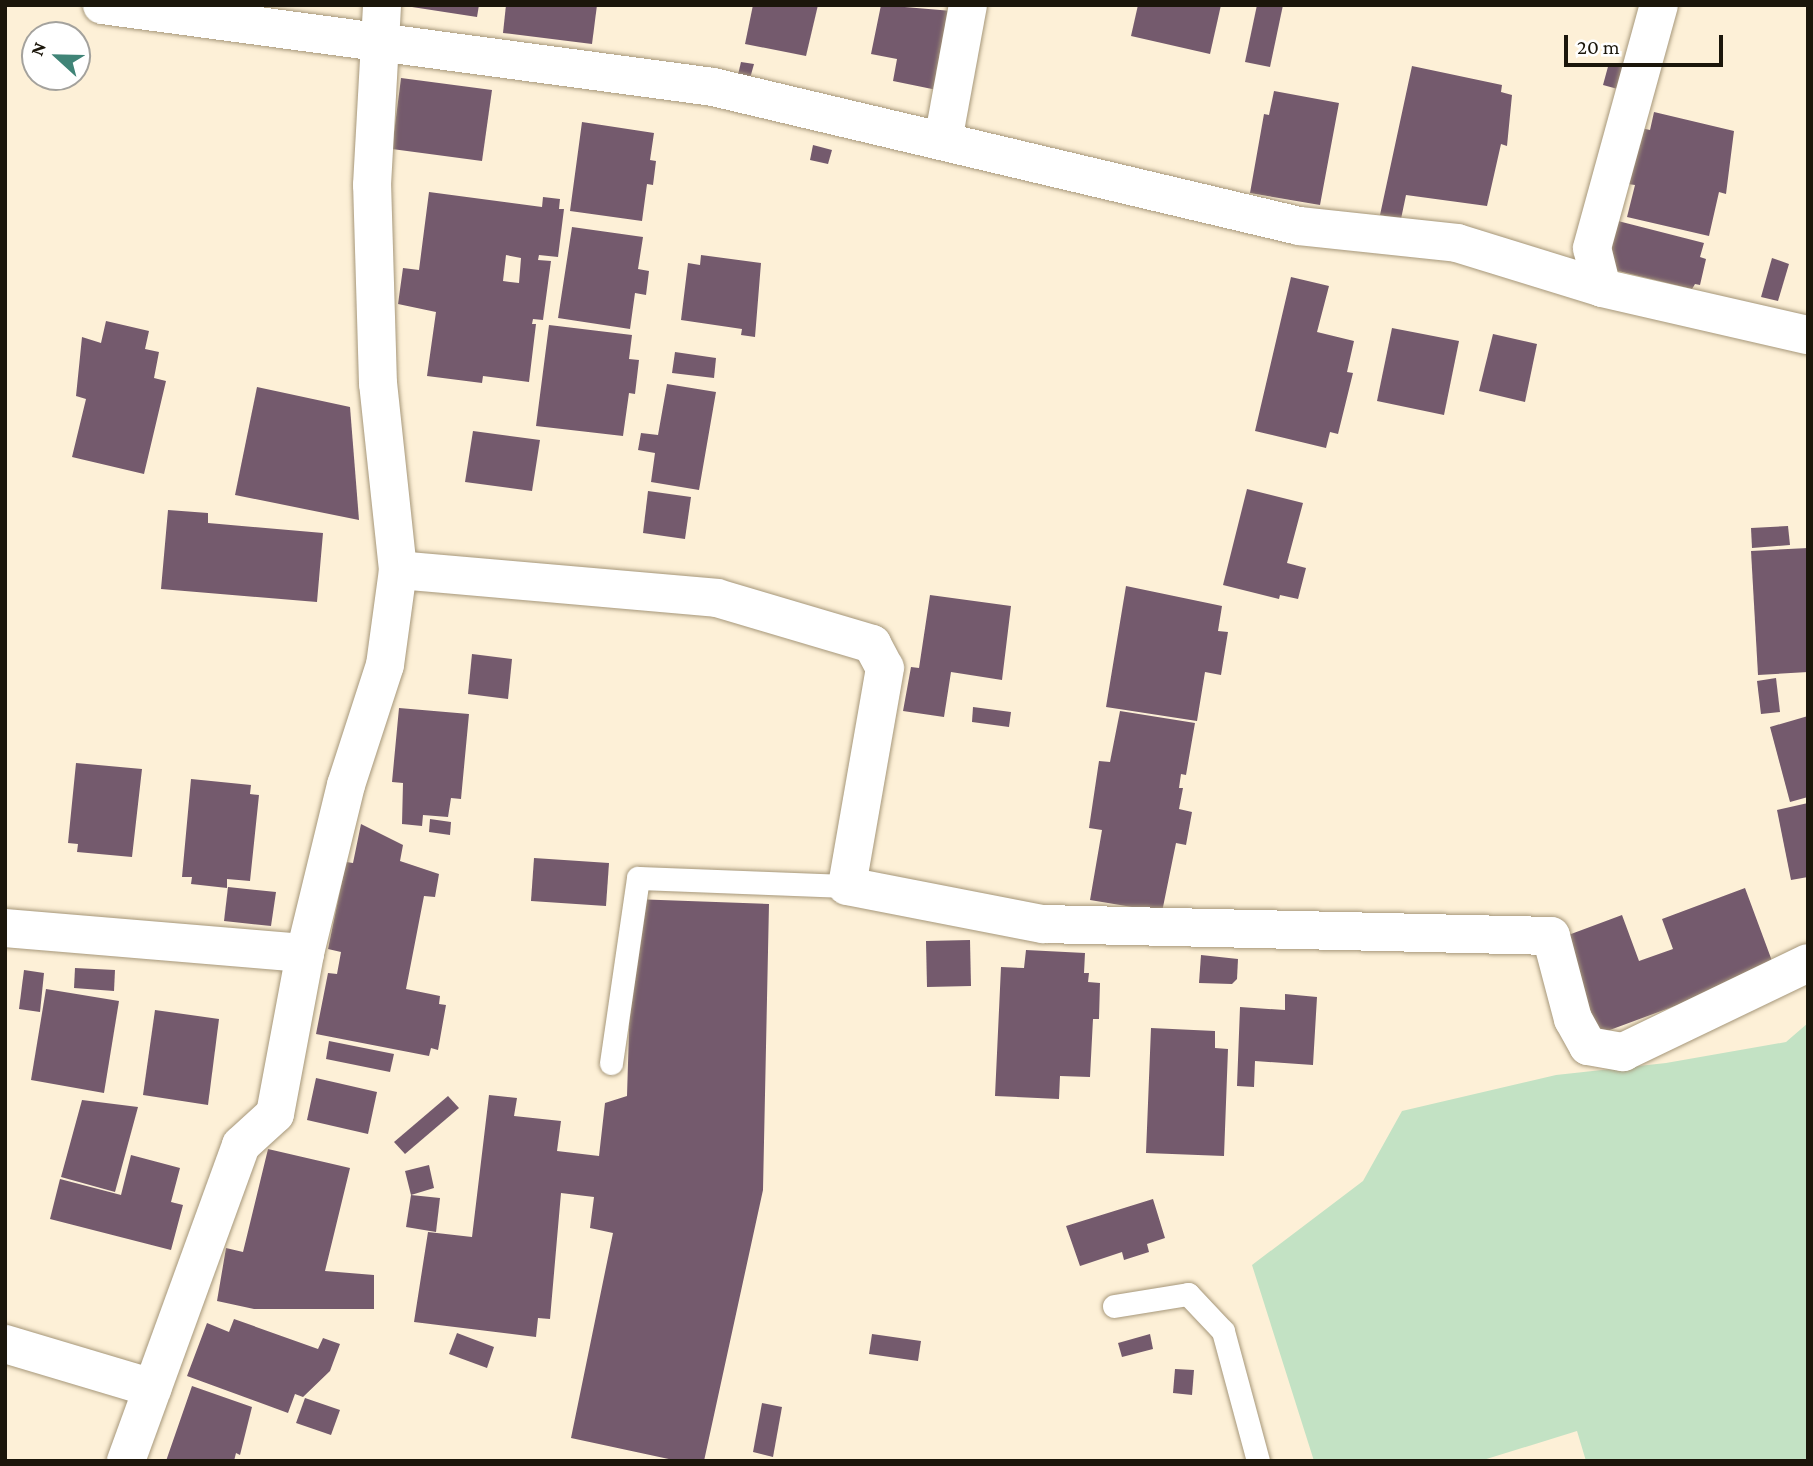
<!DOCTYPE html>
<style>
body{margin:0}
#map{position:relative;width:1813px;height:1466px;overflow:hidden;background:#fdf0d7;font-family:"Crimson Pro",serif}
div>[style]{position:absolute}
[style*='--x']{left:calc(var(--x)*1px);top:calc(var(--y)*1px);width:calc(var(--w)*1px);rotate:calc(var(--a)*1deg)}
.green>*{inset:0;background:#c3e2c4}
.building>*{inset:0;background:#745a6d}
.roads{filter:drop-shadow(0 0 2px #a6977a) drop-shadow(0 0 2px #a6977a)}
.service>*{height:23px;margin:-11.5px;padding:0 11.5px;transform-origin:11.5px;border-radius:11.5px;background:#fff}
.minor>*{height:38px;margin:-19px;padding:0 19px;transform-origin:19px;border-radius:19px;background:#fff}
span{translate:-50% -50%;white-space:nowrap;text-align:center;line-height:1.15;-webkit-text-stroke:7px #fff;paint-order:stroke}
.frame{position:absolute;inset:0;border:7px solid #1b160b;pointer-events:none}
.north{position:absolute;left:21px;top:21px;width:70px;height:70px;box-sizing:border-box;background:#fff;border:2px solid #a4a29d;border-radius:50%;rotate:292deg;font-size:19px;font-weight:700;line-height:28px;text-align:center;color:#1b160b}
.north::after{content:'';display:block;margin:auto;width:24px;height:32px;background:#408477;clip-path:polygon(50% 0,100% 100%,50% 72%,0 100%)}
.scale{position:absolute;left:1564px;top:35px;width:159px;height:32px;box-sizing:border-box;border:4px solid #1b160b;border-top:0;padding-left:9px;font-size:21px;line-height:24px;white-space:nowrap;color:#1b160b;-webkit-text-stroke:5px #fff;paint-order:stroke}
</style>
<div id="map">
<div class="green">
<div style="clip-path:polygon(1808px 1023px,1808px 1461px,1586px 1461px,1577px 1431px,1480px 1461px,1314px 1461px,1252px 1265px,1363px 1181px,1402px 1111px,1556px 1075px,1666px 1063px,1786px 1042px)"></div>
</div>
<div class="building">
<div style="clip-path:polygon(399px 5px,479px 5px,477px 17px)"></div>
<div style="clip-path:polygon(506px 5px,597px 5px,592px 44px,503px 33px)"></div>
<div style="clip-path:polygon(753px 5px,818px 5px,806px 56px,745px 44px)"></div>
<div style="clip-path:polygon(881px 5px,952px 11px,937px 90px,893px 81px,897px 59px,871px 54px)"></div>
<div style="clip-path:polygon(1138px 5px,1221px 5px,1210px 54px,1131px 36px)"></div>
<div style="clip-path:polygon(1257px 5px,1283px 5px,1270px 67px,1245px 62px)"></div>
<div style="clip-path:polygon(31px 31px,48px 33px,35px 35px,35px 73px,25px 72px)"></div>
<div style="clip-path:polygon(741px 62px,754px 64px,749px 82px,737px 79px)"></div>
<div style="clip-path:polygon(1609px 63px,1631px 69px,1625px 91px,1603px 85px)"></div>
<div style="clip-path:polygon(1412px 66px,1502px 85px,1501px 92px,1512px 95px,1507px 146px,1501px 144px,1487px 206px,1406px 195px,1401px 219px,1380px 215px)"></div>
<div style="clip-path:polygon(401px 78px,492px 90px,482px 161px,392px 149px)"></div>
<div style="clip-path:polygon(1274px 91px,1339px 103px,1320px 205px,1250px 193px,1264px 114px,1269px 115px)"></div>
<div style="clip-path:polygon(1654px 112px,1734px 131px,1726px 194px,1719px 192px,1709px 236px,1627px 217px,1635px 185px,1628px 184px,1641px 128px,1650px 130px)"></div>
<div style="clip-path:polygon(582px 122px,654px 133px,650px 160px,656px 161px,653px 185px,647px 184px,642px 221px,570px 211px)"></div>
<div style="clip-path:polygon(813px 145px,832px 150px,828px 164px,810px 160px)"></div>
<div style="clip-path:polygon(evenodd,429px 192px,542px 207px,543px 197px,560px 199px,559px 209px,564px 209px,558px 257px,539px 255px,538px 260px,551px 261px,543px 320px,533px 319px,532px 324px,536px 324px,529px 382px,483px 376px,482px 383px,427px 376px,436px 312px,398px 304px,403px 268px,419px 270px,429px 192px,506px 255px,521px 258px,519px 283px,503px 281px,506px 255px)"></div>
<div style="clip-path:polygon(1618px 221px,1704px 243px,1700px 257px,1706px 259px,1700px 285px,1695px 284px,1692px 289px,1606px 268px)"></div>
<div style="clip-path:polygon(572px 227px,643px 237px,638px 269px,649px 271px,646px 295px,635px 293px,630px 329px,558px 318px)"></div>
<div style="clip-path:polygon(701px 255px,761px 263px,755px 337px,741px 335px,742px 329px,681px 320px,688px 263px,700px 265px)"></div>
<div style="clip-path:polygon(1772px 258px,1789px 264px,1778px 301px,1761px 297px)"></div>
<div style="clip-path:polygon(1291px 277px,1329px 286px,1317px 332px,1354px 341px,1347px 372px,1353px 373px,1338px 434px,1330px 432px,1326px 448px,1255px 431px)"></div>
<div style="clip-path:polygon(106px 321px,149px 331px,145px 349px,159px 352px,154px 378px,166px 381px,144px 474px,72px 457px,86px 399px,76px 396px,82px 337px,101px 343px)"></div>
<div style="clip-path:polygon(549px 325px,632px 335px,629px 359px,639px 360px,635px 394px,629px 393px,623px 436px,536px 426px)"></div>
<div style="clip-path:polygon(1392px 328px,1459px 341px,1444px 415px,1377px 401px)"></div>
<div style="clip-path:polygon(1493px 334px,1537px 344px,1525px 402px,1479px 391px)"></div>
<div style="clip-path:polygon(675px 352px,716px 358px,714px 378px,672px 373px)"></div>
<div style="clip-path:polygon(667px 384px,716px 392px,699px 490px,651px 482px,655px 453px,638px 450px,641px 433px,658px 435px)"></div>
<div style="clip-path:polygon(257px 387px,350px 407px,359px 520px,235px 495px)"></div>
<div style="clip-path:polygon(473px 431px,540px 440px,532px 491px,465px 482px)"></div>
<div style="clip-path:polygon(1247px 489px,1303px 503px,1287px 563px,1306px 568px,1298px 599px,1280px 595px,1279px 599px,1223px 585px)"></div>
<div style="clip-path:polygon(648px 491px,691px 497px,685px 539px,643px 533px)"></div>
<div style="clip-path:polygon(168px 510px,208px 513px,208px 523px,323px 533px,317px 602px,161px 589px)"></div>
<div style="clip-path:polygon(1788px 526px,1790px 545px,1752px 548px,1751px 528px)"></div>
<div style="clip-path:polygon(1808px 548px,1808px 672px,1758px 675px,1751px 551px)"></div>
<div style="clip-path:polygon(1126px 586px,1222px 606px,1218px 631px,1228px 632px,1221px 675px,1205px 672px,1197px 721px,1106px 707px)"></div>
<div style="clip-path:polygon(930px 595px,1011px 606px,1002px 680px,951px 672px,944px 717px,903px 711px,911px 667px,919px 668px)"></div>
<div style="clip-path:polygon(472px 654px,512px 659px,508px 699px,468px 694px)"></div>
<div style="clip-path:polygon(1776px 678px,1780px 712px,1761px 714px,1757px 681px)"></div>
<div style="clip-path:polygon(973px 707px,1011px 712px,1009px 727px,972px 722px)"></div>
<div style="clip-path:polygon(399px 708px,469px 714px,461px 799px,451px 798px,448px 817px,423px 815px,422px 826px,402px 824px,403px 783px,392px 782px)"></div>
<div style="clip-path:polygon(1120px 711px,1195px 723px,1186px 775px,1181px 774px,1179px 788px,1183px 788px,1179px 809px,1192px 812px,1186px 845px,1176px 843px,1162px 912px,1090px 900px,1102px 830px,1089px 828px,1099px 761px,1110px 762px)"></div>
<div style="clip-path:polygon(1808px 716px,1808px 797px,1790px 802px,1770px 727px)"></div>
<div style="clip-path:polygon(76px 763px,142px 769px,132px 857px,77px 852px,78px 844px,68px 843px)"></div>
<div style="clip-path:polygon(191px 779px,251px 785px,250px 794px,259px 795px,250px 881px,227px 879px,227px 888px,191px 884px,192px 877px,182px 877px)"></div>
<div style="clip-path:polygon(1808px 803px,1808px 877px,1791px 880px,1777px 810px)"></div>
<div style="clip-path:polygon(430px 819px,451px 822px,450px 835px,429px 832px)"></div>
<div style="clip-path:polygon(361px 824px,403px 845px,400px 861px,439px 874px,435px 897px,424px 896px,406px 989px,440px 996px,439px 1004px,446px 1005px,438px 1050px,431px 1048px,429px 1056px,316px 1034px,328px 973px,337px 974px,341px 952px,328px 949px,346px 862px,353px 863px)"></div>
<div style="clip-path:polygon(534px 858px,609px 863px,606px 906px,531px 901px)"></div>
<div style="clip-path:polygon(228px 887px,276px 892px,271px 926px,224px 921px)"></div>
<div style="clip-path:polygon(1745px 888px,1775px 969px,1599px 1034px,1563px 937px,1622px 915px,1639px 961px,1673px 949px,1662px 919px)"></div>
<div style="clip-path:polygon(633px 899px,769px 904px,763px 1190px,704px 1461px,678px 1461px,571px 1438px,613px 1233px,590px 1228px,594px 1197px,561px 1193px,550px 1319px,538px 1318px,536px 1337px,414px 1322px,428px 1232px,472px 1237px,489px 1095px,517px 1098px,514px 1116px,561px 1121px,557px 1151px,599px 1156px,605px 1103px,627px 1096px)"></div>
<div style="clip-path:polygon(970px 940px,971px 986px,927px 987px,926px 941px)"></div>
<div style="clip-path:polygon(1026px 950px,1085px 953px,1084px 973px,1089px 973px,1088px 982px,1100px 983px,1099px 1019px,1093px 1019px,1090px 1077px,1060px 1076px,1059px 1099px,995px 1096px,1001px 967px,1024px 968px)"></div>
<div style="clip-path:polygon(1201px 955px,1238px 959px,1237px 979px,1232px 984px,1199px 983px)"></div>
<div style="clip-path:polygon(75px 968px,115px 970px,114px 991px,74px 988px)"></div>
<div style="clip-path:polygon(24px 970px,44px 973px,40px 1012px,19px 1009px)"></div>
<div style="clip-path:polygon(46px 989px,119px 1001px,104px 1093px,31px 1080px)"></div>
<div style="clip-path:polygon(1285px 994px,1317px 997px,1313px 1065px,1255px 1061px,1254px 1087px,1237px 1086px,1240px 1007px,1285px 1010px)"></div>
<div style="clip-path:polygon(155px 1010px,219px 1019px,208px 1105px,143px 1095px)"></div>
<div style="clip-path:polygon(1151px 1028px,1215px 1031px,1215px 1048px,1228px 1049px,1224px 1156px,1146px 1153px)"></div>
<div style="clip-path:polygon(329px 1041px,394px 1054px,390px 1072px,326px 1059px)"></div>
<div style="clip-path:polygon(316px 1078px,377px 1092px,368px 1134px,307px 1120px)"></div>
<div style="clip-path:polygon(448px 1096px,459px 1108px,405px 1154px,394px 1142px)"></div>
<div style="clip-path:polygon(82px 1100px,138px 1107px,115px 1192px,61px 1177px)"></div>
<div style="clip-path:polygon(268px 1149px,350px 1168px,325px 1271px,374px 1275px,374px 1309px,254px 1309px,217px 1301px,226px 1248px,243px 1252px)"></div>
<div style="clip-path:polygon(131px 1155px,180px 1168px,171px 1202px,183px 1205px,171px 1250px,50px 1219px,60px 1179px,121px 1195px)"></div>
<div style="clip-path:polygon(429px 1165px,434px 1188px,411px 1195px,405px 1171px)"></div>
<div style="clip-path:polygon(411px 1195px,440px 1198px,436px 1232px,406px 1227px)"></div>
<div style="clip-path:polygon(1153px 1199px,1165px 1238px,1147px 1244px,1149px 1252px,1124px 1260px,1122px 1252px,1080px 1266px,1066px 1226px)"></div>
<div style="clip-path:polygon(234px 1319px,318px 1349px,323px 1338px,340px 1344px,330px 1371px,303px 1397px,295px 1394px,288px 1413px,187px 1376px,207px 1323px,229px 1332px)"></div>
<div style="clip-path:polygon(457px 1333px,494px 1347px,487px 1368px,449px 1354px)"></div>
<div style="clip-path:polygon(872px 1334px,921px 1341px,918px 1361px,869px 1354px)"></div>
<div style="clip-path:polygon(1150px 1334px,1153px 1349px,1122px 1357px,1118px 1343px)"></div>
<div style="clip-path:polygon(1175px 1369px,1194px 1370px,1192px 1395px,1173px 1393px)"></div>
<div style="clip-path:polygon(192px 1386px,252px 1407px,240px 1455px,236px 1453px,234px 1461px,166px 1461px)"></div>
<div style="clip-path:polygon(305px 1398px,340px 1410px,331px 1435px,296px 1423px)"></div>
<div style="clip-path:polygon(762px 1403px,782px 1407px,773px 1457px,753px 1452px)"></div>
</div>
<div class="roads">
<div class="service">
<div style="--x:611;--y:1063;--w:187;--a:-81.7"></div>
<div style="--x:638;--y:878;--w:209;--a:2.2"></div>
<div style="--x:1114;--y:1306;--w:75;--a:-9.2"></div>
<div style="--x:1188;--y:1294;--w:51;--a:46.6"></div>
<div style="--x:1223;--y:1331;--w:135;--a:74.9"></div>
</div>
<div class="minor">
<div style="--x:102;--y:5;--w:616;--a:7.64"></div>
<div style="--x:713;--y:87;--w:602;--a:13.34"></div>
<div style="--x:1299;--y:226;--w:159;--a:6.1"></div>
<div style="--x:1457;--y:243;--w:152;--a:17.2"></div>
<div style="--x:1602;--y:288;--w:211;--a:12.9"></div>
<div style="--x:943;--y:141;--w:138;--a:-79.6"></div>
<div style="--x:1602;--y:288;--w:41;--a:-104"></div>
<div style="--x:1592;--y:248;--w:252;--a:-74.6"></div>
<div style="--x:398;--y:570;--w:320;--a:5"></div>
<div style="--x:717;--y:598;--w:162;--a:16.5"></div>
<div style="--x:872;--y:644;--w:27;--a:62"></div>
<div style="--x:885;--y:668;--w:221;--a:99.9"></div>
<div style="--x:847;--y:886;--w:200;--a:11"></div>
<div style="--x:1043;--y:924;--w:508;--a:1.35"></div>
<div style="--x:1551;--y:936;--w:86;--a:75.2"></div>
<div style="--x:1573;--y:1019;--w:31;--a:61"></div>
<div style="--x:1588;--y:1046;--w:36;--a:10"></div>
<div style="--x:1623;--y:1052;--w:205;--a:-25.7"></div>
<div style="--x:5;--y:928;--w:301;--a:4.8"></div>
<div style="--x:5;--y:1344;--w:154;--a:16.6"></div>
<div style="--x:126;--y:1461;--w:336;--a:-70"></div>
<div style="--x:241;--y:1145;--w:46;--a:-42.4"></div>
<div style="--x:275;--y:1114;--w:164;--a:-79.4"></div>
<div style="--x:305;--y:953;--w:173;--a:-76.3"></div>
<div style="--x:346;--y:785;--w:126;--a:-72"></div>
<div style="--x:385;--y:665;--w:96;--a:-82.2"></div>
<div style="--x:398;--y:570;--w:187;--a:-96.1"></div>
<div style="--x:378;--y:384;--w:199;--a:-91.7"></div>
<div style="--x:372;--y:185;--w:180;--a:-86.8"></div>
</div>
</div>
<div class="frame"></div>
<div class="north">N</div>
<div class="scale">20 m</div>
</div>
